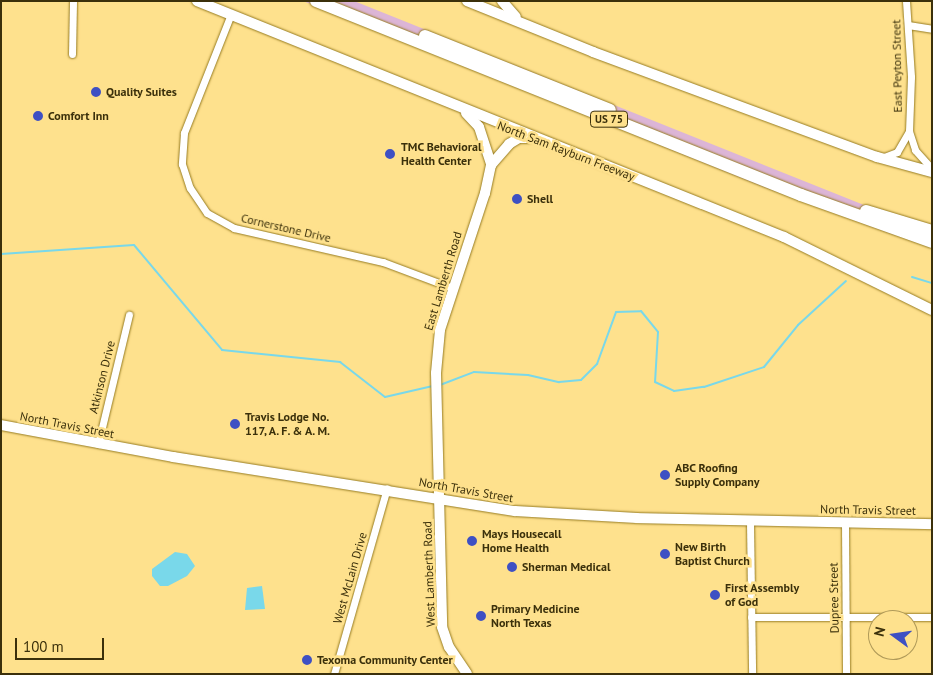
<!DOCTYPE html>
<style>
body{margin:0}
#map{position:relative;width:933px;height:675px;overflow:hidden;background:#fee18d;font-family:"PT Sans",sans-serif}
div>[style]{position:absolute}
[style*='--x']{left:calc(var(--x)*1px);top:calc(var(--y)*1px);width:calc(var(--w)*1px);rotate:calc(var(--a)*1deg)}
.green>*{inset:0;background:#dcb5d6}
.water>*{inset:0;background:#79d8ea}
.stream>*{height:2px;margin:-1px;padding:0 1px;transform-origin:1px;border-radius:1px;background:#79d8ea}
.roads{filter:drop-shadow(0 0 1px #977c22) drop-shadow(0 0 1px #977c22)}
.street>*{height:7px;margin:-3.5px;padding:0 3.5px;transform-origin:3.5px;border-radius:3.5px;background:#fff}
.secondary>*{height:10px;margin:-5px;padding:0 5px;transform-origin:5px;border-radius:5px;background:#fff}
.highway>*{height:12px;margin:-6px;padding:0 6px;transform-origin:6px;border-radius:6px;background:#fff}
.dots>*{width:14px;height:14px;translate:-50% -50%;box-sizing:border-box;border:2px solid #fee18d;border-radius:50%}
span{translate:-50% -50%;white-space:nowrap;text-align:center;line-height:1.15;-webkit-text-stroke:5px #fee18d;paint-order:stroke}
.shield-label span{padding:1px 4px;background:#fee18d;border:1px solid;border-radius:4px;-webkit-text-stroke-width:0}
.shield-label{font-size:11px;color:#3b300b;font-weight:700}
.street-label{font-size:12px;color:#3b300b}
.poi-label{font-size:12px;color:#3b300b;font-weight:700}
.left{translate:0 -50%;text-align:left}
.frame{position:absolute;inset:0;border:2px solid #3b300b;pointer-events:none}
.north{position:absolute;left:868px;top:610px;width:50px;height:50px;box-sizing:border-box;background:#fee18d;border:1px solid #b09a59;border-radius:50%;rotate:284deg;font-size:14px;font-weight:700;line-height:20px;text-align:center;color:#3b300b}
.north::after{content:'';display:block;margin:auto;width:18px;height:22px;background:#3e50c3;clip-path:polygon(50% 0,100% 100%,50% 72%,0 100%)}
.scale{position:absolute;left:15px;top:638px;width:89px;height:22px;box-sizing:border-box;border:2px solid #3b300b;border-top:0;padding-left:6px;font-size:15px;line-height:18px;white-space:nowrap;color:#3b300b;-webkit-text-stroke:4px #fee18d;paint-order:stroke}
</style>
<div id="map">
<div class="green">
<div style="clip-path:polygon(303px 1px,354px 1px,884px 213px,894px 235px,766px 188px)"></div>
</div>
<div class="water">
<div style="clip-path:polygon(175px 552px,187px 554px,195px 566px,187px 576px,168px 586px,160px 586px,152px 576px,152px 569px)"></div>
<div style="clip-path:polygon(262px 586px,265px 609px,245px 610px,247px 588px)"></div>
</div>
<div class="stream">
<div style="--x:1;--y:254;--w:133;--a:-3.9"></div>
<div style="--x:134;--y:245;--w:137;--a:50"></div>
<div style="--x:222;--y:350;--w:119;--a:5.8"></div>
<div style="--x:340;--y:362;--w:57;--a:37.9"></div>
<div style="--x:385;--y:397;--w:49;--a:-12.9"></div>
<div style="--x:912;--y:277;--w:21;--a:17"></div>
<div style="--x:440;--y:385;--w:36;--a:-21"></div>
<div style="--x:474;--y:372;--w:54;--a:3.2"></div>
<div style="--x:528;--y:375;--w:32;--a:13"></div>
<div style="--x:559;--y:382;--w:22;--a:-5"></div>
<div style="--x:581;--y:380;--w:23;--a:-45"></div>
<div style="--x:597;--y:364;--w:55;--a:-69.9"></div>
<div style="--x:616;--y:312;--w:25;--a:-2"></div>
<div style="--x:641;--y:311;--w:27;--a:51"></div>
<div style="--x:658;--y:332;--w:50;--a:93.4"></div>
<div style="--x:655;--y:382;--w:21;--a:25"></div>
<div style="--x:674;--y:391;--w:30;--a:-8"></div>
<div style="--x:704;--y:387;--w:63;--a:-18.4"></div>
<div style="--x:764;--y:367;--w:54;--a:-51"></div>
<div style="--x:798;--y:325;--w:65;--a:-42.5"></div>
</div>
<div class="roads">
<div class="street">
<div style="--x:906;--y:1;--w:76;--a:86.2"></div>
<div style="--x:911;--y:77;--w:54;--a:92.1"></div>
<div style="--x:909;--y:131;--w:20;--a:72"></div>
<div style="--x:915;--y:150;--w:25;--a:48"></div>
<div style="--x:231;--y:14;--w:128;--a:111.6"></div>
<div style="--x:184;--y:133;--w:31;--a:94"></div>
<div style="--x:182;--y:164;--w:25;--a:72"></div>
<div style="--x:190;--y:188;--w:30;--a:56"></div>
<div style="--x:207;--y:213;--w:31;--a:29"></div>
<div style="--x:234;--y:228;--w:153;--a:12.9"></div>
<div style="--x:383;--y:262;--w:74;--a:20.6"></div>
<div style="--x:908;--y:25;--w:24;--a:9"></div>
<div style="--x:72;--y:54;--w:53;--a:-88.9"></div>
<div style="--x:884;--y:157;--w:14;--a:-21"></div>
<div style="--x:897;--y:152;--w:24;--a:-60"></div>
<div style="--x:98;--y:444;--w:133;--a:-76.5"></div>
<div style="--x:750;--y:522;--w:152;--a:89.2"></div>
<div style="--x:845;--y:523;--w:151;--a:89.6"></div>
<div style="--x:751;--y:617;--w:181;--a:0"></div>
<div style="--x:334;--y:674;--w:193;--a:-74.1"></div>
</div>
<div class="secondary">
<div style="--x:197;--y:1;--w:633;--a:21.9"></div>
<div style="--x:784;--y:237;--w:165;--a:26.3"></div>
<div style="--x:467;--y:1;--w:136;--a:22"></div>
<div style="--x:593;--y:52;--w:303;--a:20.3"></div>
<div style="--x:877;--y:157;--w:57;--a:15.3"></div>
<div style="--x:502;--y:1;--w:21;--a:49"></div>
<div style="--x:466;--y:113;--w:19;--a:47"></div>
<div style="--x:479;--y:127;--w:40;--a:72"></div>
<div style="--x:491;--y:165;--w:29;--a:102"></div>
<div style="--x:485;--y:193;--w:144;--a:108.2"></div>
<div style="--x:440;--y:330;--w:43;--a:95.3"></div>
<div style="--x:436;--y:373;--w:254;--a:88.6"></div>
<div style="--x:442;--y:627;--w:21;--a:71"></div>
<div style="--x:449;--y:647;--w:32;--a:56"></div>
<div style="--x:491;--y:165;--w:28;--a:-49"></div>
<div style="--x:509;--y:144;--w:12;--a:-31"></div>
<div style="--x:519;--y:138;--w:10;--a:0"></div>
<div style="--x:1;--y:425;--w:175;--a:10.5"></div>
<div style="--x:173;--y:457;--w:346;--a:9"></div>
<div style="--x:515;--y:511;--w:122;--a:3.3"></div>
<div style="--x:637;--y:518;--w:295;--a:1.2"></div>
</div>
<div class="highway">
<div style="--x:316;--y:1;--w:522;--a:21.8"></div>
<div style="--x:801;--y:195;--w:139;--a:19.7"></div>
<div style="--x:425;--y:36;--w:199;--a:21.8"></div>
<div style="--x:866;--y:211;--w:69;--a:16.9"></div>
</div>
</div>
<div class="dots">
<div style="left:96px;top:92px;background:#3e50c3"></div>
<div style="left:38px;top:116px;background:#3e50c3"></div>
<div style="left:390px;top:154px;background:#3e50c3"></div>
<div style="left:517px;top:199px;background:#3e50c3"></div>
<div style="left:235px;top:424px;background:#3e50c3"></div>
<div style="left:665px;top:475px;background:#3e50c3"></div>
<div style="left:472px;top:541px;background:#3e50c3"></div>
<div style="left:665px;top:554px;background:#3e50c3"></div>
<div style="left:512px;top:567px;background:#3e50c3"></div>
<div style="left:715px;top:595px;background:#3e50c3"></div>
<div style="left:481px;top:616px;background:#3e50c3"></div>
<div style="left:307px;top:660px;background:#3e50c3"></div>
</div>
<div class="shield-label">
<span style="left:609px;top:119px">US 75</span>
</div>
<div class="street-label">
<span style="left:897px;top:66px;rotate:-91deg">East Peyton Street</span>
<span style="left:566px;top:151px;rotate:21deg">North Sam Rayburn Freeway</span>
<span style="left:286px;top:228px;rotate:13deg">Cornerstone Drive</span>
<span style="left:443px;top:281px;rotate:-73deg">East Lamberth Road</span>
<span style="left:102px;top:377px;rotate:-76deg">Atkinson Drive</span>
<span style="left:67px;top:425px;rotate:11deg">North Travis Street</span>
<span style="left:466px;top:490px;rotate:10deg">North Travis Street</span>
<span style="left:868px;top:510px;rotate:1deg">North Travis Street</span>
<span style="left:429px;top:574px;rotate:-92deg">West Lamberth Road</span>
<span style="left:350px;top:578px;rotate:-74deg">West McLain Drive</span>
<span style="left:834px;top:598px;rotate:-91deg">Dupree Street</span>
</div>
<div class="poi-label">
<span class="left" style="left:106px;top:92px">Quality Suites</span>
<span class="left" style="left:48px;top:116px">Comfort Inn</span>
<span class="left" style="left:401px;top:154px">TMC Behavioral<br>Health Center</span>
<span class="left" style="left:527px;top:199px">Shell</span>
<span class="left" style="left:245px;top:424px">Travis Lodge No.<br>117, A. F. &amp; A. M.</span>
<span class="left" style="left:675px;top:475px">ABC Roofing<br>Supply Company</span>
<span class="left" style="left:482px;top:541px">Mays Housecall<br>Home Health</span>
<span class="left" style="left:675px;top:554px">New Birth<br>Baptist Church</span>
<span class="left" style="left:522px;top:567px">Sherman Medical</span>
<span class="left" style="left:725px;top:595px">First Assembly<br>of God</span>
<span class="left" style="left:491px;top:616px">Primary Medicine<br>North Texas</span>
<span class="left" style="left:317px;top:660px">Texoma Community Center</span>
</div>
<div class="frame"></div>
<div class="north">N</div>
<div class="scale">100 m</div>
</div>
